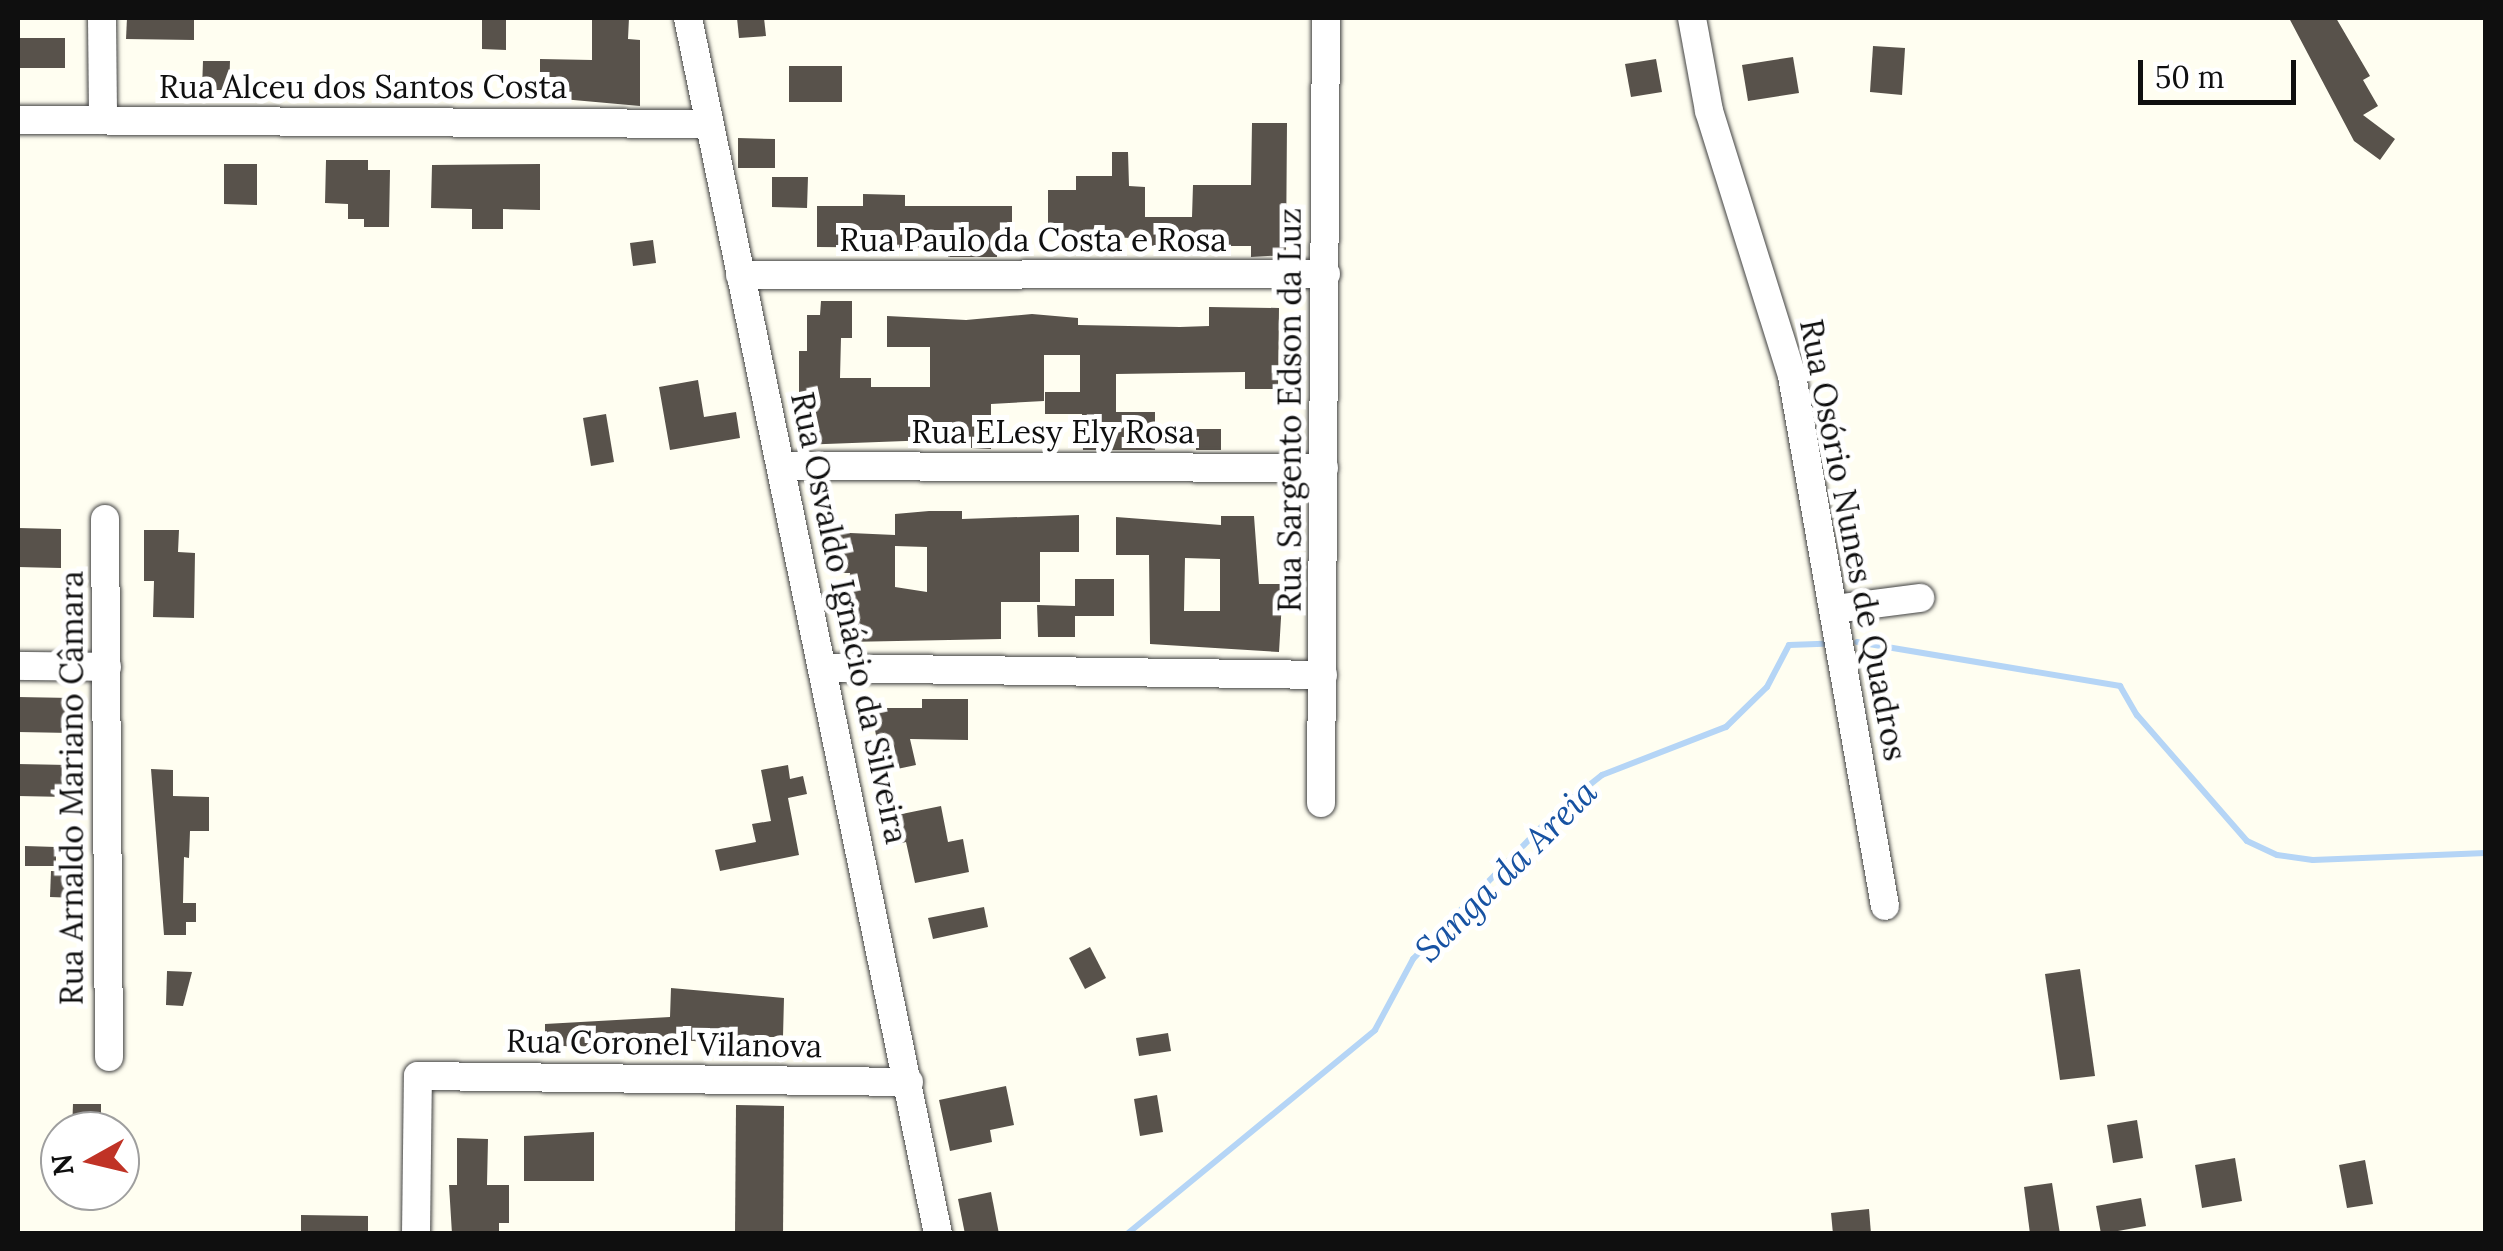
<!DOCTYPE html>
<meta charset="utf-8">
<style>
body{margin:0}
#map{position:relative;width:2503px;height:1251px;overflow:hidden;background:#fffef1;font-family:Lora,serif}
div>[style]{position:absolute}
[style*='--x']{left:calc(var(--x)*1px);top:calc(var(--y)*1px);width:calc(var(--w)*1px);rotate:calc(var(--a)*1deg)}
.stream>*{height:6px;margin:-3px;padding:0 3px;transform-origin:3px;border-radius:3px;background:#b5d5f6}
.building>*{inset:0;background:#58524b}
.roads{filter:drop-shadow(0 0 2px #424242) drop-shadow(0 0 2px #424242)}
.minor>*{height:28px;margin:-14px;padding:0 14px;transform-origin:14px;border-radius:14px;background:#fff}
span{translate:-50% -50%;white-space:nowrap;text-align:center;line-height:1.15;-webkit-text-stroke:10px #fff;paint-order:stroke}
.street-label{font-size:32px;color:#0f0f0f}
.water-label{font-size:35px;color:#1752a2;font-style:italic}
.frame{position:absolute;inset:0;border:20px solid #0f0f0f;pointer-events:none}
.north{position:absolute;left:40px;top:1111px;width:100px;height:100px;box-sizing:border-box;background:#fff;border:2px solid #9f9f9f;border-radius:50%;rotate:262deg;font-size:28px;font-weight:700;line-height:40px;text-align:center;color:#0f0f0f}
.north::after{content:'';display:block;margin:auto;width:35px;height:45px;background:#c03326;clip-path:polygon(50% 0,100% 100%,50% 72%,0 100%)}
.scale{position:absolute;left:2138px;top:60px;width:158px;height:45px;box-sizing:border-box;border:5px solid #0f0f0f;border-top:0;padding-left:12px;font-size:30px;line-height:35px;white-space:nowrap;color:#0f0f0f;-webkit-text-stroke:8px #fff;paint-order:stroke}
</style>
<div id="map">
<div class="stream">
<div style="--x:1857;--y:642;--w:267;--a:9.5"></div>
<div style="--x:2120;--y:686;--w:34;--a:60"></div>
<div style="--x:2137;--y:715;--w:167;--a:48.9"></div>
<div style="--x:2247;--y:841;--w:33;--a:25"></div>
<div style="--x:2277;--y:855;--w:36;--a:8"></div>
<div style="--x:2313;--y:860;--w:173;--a:-2.3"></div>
<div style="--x:1127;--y:1234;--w:321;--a:-39.4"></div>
<div style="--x:1375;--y:1030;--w:81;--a:-61.8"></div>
<div style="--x:1413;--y:959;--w:209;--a:-45.8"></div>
<div style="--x:1559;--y:809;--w:55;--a:-38.3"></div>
<div style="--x:1602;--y:775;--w:133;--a:-21.2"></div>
<div style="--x:1726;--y:727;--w:57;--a:-44.3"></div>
<div style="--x:1767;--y:687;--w:47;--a:-62.4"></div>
<div style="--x:1789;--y:645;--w:35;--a:-2"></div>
</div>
<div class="building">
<div style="clip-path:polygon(127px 18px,194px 20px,194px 40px,126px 39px)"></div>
<div style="clip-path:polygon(482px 18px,506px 18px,506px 50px,482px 49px)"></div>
<div style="clip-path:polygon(592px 18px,629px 18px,628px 39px,640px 40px,640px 106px,540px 97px,540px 59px,592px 60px)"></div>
<div style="clip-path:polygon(737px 18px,764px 18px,766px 36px,739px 38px)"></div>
<div style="clip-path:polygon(2289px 18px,2336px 18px,2370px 76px,2363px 80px,2378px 106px,2363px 115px,2395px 139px,2380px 160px,2354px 141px)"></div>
<div style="clip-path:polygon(19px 38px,65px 38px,65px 68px,19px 68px)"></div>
<div style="clip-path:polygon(1873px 46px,1905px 48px,1902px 95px,1870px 92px)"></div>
<div style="clip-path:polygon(1793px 57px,1799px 93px,1748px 101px,1742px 65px)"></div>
<div style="clip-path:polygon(1656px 59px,1662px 92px,1631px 97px,1625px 64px)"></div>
<div style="clip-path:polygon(203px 61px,230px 61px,229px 90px,202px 90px)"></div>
<div style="clip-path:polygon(789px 66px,842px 66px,842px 102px,789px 102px)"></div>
<div style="clip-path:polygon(1252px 123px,1287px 123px,1286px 255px,1251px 257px,1251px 246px,1130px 246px,1130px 238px,1048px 233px,1048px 190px,1076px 190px,1076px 176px,1112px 176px,1112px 152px,1128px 152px,1129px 186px,1145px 187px,1145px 217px,1192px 217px,1193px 185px,1251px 185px)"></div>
<div style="clip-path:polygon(738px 138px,775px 139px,775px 168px,738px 168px)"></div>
<div style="clip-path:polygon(326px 160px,368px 160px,368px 170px,390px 170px,389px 227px,364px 227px,364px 219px,348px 219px,348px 204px,325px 203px)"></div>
<div style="clip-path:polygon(224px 164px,257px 164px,257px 205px,224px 204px)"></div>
<div style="clip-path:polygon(540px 164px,540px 210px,503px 209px,503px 229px,472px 229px,472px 209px,431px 208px,432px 165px)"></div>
<div style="clip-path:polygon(772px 177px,808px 177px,807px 208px,772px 207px)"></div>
<div style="clip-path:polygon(863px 194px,905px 195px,905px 206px,1012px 206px,1012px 245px,997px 245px,997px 257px,948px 257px,948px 248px,817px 247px,817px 206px,863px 206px)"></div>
<div style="clip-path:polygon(653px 240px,656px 263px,633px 266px,630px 243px)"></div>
<div style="clip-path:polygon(821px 301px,852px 301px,852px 338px,841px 338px,840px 378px,871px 378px,871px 387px,930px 387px,930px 347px,887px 347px,887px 316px,966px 320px,1032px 314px,1078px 318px,1078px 325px,1180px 327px,1209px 326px,1209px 307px,1279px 308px,1278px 389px,1245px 389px,1245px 372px,1116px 374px,1116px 412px,1155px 412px,1155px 450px,1083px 450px,1082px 414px,1045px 414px,1045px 392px,1080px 392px,1080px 355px,1044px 355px,1044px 401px,991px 404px,991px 449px,932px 446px,932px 440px,799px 445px,799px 351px,807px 351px,807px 315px,820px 315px)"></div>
<div style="clip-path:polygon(698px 380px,704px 417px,736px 412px,740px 438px,670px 450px,659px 387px)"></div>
<div style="clip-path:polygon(606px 414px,614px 462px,591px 466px,583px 418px)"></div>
<div style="clip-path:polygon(1196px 429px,1221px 429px,1221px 450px,1196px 450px)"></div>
<div style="clip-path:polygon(evenodd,929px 511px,962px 511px,962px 519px,1079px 515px,1079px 552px,1040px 552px,1040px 602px,1001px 602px,1001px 639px,845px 642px,850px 573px,827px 573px,828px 532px,895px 535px,895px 514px,929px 511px,895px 546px,927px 547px,927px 592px,895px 587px,895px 546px)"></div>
<div style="clip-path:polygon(evenodd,1221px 516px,1254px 516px,1259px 584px,1283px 584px,1279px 652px,1150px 644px,1149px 555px,1116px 555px,1116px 517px,1221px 525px,1221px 516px,1185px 558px,1220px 559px,1220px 611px,1184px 611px,1185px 558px)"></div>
<div style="clip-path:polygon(18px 528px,61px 529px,61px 568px,18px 567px)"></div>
<div style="clip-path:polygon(144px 530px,179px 530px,178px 552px,195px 553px,194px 618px,153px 617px,154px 581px,144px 581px)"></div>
<div style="clip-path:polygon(1075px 579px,1114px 579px,1114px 616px,1075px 616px)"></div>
<div style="clip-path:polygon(1037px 605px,1075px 606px,1075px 637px,1038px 637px)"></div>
<div style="clip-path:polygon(18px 697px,72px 698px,71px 733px,18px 732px)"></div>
<div style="clip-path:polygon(922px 699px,968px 699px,968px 740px,910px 739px,916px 765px,883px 772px,875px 730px,867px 730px,867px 708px,922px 708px)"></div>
<div style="clip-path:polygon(18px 764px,68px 765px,67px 797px,18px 796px)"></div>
<div style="clip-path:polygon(788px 765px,790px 779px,803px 776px,807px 794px,788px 798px,799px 855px,720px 871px,715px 850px,756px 842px,752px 824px,771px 821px,761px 770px)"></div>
<div style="clip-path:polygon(151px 769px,173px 770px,173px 796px,209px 797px,209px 831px,190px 831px,189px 858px,184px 857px,183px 903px,196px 903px,196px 922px,186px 922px,186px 935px,164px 935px)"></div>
<div style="clip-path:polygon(941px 806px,948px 842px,963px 839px,969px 872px,915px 883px,906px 842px,898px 844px,892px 816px)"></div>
<div style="clip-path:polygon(25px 846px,56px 847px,56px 866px,25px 866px)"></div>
<div style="clip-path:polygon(51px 871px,78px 872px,78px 898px,50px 897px)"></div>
<div style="clip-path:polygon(984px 907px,988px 927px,933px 939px,928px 918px)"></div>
<div style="clip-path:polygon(1090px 947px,1106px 978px,1085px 989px,1069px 958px)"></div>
<div style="clip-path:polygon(2080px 969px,2095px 1076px,2060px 1080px,2045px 974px)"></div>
<div style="clip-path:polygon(167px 971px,192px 972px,183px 1006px,166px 1005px)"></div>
<div style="clip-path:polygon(671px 988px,784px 998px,783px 1037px,744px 1037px,744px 1045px,668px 1039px,668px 1047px,545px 1046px,545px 1024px,670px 1017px)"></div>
<div style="clip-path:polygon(1168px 1033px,1171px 1051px,1139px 1056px,1136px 1038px)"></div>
<div style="clip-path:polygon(1006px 1086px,1014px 1125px,990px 1130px,992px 1142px,950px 1151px,939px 1100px)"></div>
<div style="clip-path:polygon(1157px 1095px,1163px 1132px,1140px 1136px,1134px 1099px)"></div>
<div style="clip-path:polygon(73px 1104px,101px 1104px,101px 1131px,72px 1131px)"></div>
<div style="clip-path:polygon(736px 1105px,784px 1106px,783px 1234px,735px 1234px)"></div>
<div style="clip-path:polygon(2137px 1120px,2143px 1158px,2113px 1163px,2107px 1125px)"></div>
<div style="clip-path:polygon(594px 1132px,594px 1181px,524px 1181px,524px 1136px)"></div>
<div style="clip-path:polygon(457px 1138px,488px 1139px,487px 1185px,509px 1185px,509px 1223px,499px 1223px,499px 1234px,452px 1234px,449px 1185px,457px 1185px)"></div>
<div style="clip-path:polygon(2235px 1158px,2242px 1201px,2202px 1208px,2195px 1165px)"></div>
<div style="clip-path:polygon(2365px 1160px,2373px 1204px,2347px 1208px,2339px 1165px)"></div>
<div style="clip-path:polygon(2052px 1183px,2060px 1234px,2030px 1234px,2024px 1187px)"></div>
<div style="clip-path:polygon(991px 1192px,999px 1234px,965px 1234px,958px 1199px)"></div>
<div style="clip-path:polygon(2141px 1198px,2146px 1226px,2101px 1234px,2096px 1206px)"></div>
<div style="clip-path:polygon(1869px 1209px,1871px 1234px,1833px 1234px,1831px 1213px)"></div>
<div style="clip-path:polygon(301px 1215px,368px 1216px,368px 1234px,301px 1234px)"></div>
</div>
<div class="roads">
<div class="minor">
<div style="--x:102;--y:18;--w:102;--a:89.4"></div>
<div style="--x:688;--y:18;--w:1241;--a:78.38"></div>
<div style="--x:1692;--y:18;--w:95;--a:79.6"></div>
<div style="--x:1709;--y:111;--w:278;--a:72.6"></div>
<div style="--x:1792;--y:376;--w:538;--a:80.05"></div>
<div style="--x:18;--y:120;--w:690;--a:0.33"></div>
<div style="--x:740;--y:275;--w:586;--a:-0.1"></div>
<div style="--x:781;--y:466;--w:543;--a:0.21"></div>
<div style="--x:105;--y:519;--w:538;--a:89.57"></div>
<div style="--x:1834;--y:609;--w:87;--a:-7.3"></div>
<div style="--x:18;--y:666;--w:89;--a:0.6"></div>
<div style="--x:825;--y:668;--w:498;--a:0.8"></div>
<div style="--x:1321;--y:803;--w:785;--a:-89.64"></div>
<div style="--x:416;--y:1234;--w:158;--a:-89.3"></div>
<div style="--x:418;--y:1076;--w:491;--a:0.7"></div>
</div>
</div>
<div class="street-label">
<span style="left:363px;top:87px">Rua Alceu dos Santos Costa</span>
<span style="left:1033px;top:240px">Rua Paulo da Costa e Rosa</span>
<span style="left:1290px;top:410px;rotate:-90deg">Rua Sargento Edson da Luz</span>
<span style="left:1053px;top:432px">Rua ELesy Ely Rosa</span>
<span style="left:1853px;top:540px;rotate:79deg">Rua Osório Nunes de Quadros</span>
<span style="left:849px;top:618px;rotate:78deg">Rua Osvaldo Ignácio da Silveira</span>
<span style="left:72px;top:788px;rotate:-90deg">Rua Arnaldo Mariano Câmara</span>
<span style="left:664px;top:1044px;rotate:1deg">Rua Coronel Vilanova</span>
</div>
<div class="water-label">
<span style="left:1506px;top:871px;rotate:-45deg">Sanga da Areia</span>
</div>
<div class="frame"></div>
<div class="north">N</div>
<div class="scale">50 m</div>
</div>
